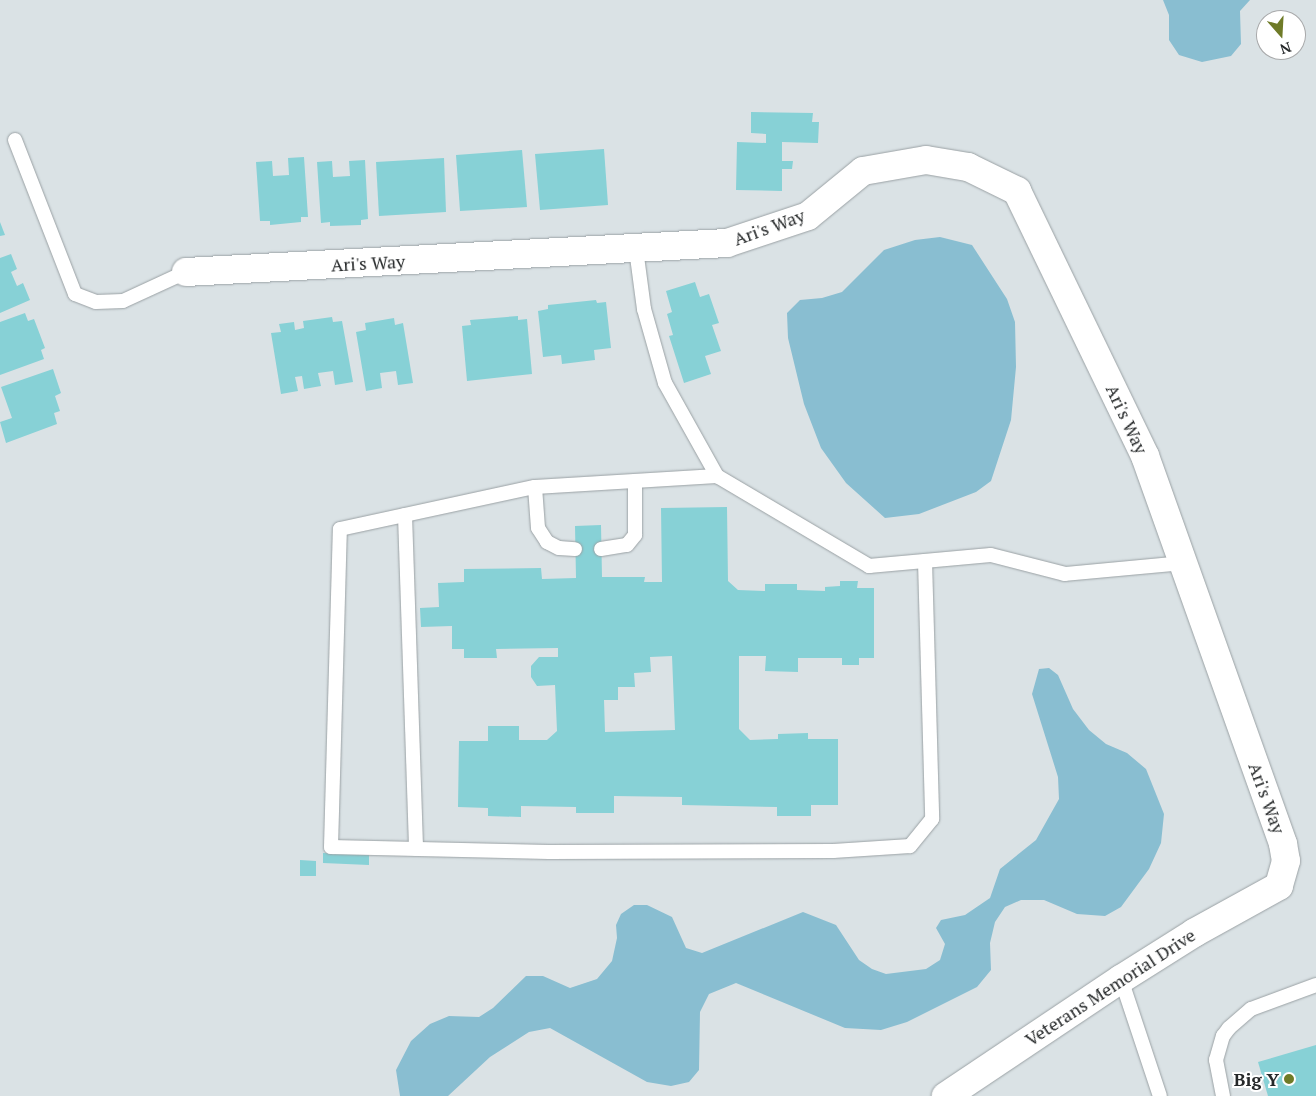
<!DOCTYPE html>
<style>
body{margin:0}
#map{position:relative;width:1316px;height:1096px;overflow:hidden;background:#dae2e5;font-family:"PT Serif",serif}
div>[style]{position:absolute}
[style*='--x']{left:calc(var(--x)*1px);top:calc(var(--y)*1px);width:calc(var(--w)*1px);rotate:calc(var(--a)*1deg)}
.green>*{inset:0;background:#89bed1}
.building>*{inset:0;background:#87d1d6}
.roads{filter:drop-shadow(0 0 1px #9aa1a4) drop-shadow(0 0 1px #9aa1a4)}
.lane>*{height:14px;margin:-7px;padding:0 7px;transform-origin:7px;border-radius:7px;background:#fff}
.street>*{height:28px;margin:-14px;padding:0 14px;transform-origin:14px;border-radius:14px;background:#fff}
.dots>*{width:14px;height:14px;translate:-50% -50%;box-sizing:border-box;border:2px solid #fff;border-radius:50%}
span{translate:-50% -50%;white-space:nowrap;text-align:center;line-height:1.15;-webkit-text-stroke:4px #fff;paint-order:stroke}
.street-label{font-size:18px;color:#26292a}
.poi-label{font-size:18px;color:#26292a;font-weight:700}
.right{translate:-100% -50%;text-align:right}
.north{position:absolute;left:1256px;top:10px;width:50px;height:50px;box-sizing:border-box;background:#fff;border:1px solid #a8a9aa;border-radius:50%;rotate:161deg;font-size:14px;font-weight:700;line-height:20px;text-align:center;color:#26292a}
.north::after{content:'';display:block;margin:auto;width:18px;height:22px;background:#6f7b28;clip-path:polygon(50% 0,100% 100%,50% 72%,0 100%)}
</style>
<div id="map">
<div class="green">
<div style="clip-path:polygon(1163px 0,1250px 0,1240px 11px,1241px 44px,1231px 56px,1202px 62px,1179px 55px,1169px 40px,1169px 15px)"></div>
<div style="clip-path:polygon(940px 237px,972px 245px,1007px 299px,1015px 322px,1016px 367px,1011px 420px,991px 481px,976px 492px,919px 514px,885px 518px,846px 483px,821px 448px,804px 404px,788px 338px,787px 313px,800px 300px,822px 298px,842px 292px,884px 250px,915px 240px)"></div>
<div style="clip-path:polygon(1049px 668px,1058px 675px,1073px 709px,1089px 730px,1106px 744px,1127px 753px,1146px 769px,1164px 814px,1161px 843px,1149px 869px,1121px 907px,1105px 916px,1077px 914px,1044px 900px,1021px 900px,1005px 907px,995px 922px,990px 943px,991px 970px,977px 987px,907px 1022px,881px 1030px,845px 1028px,736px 983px,709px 994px,700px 1012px,699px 1070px,689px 1082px,671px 1086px,647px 1082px,550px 1028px,529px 1032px,490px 1057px,448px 1096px,400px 1096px,396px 1070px,411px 1041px,430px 1024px,449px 1016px,479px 1017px,493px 1008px,526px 976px,543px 976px,570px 988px,597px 979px,612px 961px,617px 938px,616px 925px,621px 914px,634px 905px,647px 905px,672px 917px,686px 948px,702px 953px,803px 912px,836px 925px,859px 960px,872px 969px,886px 974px,926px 969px,940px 960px,945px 944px,936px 928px,941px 920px,965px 915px,990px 898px,1000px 869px,1036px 840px,1059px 799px,1058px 777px,1032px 694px,1039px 669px)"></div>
</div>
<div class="building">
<div style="clip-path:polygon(751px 112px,813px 113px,812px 122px,819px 122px,818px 143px,782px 142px,782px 161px,793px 161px,792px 169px,782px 169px,782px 191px,736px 190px,737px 142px,766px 143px,766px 134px,751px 133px)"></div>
<div style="clip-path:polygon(604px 149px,608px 205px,540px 210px,535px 154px)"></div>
<div style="clip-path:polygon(522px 150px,527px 207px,460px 211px,456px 155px)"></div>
<div style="clip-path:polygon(304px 157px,308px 217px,301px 217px,301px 222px,270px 225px,270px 221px,260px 221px,256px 162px,272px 161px,273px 176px,289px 175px,288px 158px)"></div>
<div style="clip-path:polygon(444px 158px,446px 212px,379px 216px,376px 162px)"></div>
<div style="clip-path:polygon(365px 160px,368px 219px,361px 220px,361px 225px,330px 226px,330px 222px,321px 223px,317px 162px,332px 161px,333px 177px,350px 176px,349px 161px)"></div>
<div style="clip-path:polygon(0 222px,5px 235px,0 236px)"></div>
<div style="clip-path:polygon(11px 254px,17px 269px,11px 272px,17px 286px,23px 283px,30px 300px,0 313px,0 258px)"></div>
<div style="clip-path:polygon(695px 282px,700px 297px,709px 294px,719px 323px,712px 325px,721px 351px,705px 356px,711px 374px,684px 383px,669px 336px,673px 335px,667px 314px,672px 312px,666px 291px)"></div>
<div style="clip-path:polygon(596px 300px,597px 303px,606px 302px,611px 348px,594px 350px,595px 360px,562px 364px,561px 355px,543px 357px,538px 311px,548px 309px,548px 305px)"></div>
<div style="clip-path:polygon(25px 313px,28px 321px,34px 319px,45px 348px,41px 350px,44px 359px,0 375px,0 322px)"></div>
<div style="clip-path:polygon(518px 316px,518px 320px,527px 319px,532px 374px,467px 381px,462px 326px,471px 325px,470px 320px)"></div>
<div style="clip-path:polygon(332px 317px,333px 322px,342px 321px,353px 382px,335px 385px,333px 371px,318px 373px,321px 386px,304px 389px,302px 376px,295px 377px,298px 391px,281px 394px,271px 333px,281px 332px,279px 324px,294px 322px,295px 330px,304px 328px,303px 321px)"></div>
<div style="clip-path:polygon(394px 318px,395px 325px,403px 323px,413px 383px,398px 385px,396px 371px,380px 373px,382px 388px,366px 391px,356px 332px,366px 330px,365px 323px)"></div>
<div style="clip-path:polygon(53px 369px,61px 393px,55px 396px,60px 411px,54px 413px,57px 424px,6px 443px,0 422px,12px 418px,1px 387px)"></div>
<div style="clip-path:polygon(evenodd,727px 507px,728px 581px,738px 590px,765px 591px,765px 584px,797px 584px,797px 590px,825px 591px,825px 587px,840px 586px,840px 581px,858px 581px,857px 588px,874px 588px,874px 658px,859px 658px,859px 665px,842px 665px,842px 658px,798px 658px,798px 672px,765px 671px,766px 656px,739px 656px,739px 729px,750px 740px,778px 739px,778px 734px,808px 733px,808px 739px,838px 739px,838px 805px,811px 805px,811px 816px,777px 816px,777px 807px,682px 805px,682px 797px,614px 796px,614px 813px,576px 813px,576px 807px,521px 806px,521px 817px,488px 816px,488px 808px,458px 807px,459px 741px,488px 741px,488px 726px,519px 726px,519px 740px,547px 740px,557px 731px,555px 685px,537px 686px,531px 677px,531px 666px,539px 657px,558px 657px,558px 648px,496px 649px,497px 658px,464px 658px,464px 649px,452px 649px,452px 626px,421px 627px,420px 608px,439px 607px,438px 583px,464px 582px,464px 569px,541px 568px,542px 579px,576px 578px,575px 526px,601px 525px,602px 577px,645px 577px,644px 582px,662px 582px,661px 508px,727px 507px,672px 656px,675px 730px,605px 732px,604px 700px,618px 700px,618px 687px,635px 687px,634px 673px,651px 672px,650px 657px,672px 656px)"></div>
<div style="clip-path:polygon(323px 853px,369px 855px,369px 865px,323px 863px)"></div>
<div style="clip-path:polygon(300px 860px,316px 861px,316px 876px,300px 876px)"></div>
<div style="clip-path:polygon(1316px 1045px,1316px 1096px,1268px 1096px,1258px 1062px)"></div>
</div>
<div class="roads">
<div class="lane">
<div style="--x:15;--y:140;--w:165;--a:68.7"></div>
<div style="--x:75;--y:294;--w:22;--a:21"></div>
<div style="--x:96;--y:302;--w:27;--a:-2"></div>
<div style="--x:123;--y:301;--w:69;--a:-24.7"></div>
<div style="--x:636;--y:249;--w:61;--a:82.4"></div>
<div style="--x:644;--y:309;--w:77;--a:74.2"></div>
<div style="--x:665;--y:383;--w:107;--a:60.8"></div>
<div style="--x:535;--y:487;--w:41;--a:85.8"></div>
<div style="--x:538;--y:528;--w:17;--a:57"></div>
<div style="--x:547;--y:542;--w:13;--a:27"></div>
<div style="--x:559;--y:548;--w:16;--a:4"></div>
<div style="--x:405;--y:515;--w:334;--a:88.1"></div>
<div style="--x:601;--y:549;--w:26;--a:-9"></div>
<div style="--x:627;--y:545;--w:13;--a:-51"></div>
<div style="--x:635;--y:535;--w:54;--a:-90"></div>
<div style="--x:925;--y:561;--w:258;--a:88.4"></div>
<div style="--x:932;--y:819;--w:35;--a:129"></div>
<div style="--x:910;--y:846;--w:77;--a:176.3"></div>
<div style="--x:833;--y:851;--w:284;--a:179.8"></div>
<div style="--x:549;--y:852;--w:218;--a:-178.7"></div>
<div style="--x:331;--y:847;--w:318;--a:-88.4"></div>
<div style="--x:340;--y:529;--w:199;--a:-12.2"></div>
<div style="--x:535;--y:487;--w:182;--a:-3.5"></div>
<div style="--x:717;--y:476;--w:177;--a:30.6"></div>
<div style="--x:869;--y:566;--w:122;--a:-5.2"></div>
<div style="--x:991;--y:555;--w:76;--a:14.4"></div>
<div style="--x:1065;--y:574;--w:120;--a:-5.3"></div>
<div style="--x:1121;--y:979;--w:123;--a:71.6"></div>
<div style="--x:1223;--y:1096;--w:37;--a:-101"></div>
<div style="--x:1216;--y:1060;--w:25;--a:-74"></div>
<div style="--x:1223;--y:1036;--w:10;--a:-53"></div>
<div style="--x:1229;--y:1028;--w:29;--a:-41"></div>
<div style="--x:1251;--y:1009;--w:69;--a:-20.3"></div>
</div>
<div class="street">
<div style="--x:186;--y:272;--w:542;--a:-3.07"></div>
<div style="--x:727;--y:243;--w:85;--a:-18.4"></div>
<div style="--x:808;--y:216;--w:71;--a:-39.3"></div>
<div style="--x:863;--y:171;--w:64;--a:-9.9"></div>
<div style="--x:926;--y:160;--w:43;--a:9.5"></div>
<div style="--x:968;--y:167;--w:55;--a:26.1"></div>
<div style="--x:1017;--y:191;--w:294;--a:64.2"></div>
<div style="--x:1145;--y:456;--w:412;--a:70.4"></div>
<div style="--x:1283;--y:844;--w:17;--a:80"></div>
<div style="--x:1286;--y:861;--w:26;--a:106"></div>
<div style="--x:1279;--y:886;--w:97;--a:151.1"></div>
<div style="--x:1194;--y:933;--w:86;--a:147.8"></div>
<div style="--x:1121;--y:979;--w:211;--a:146.2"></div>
</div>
</div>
<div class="dots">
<div style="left:1289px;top:1079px;background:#6f7b28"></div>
</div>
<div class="street-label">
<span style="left:769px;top:227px;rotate:-20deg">Ari's Way</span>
<span style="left:368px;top:263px;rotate:-3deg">Ari's Way</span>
<span style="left:1127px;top:419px;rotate:65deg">Ari's Way</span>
<span style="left:1267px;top:798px;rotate:70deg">Ari's Way</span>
<span style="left:1110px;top:987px;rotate:-33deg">Veterans Memorial Drive</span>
</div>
<div class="poi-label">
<span class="right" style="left:1279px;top:1079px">Big Y</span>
</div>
<div class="north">N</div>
</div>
